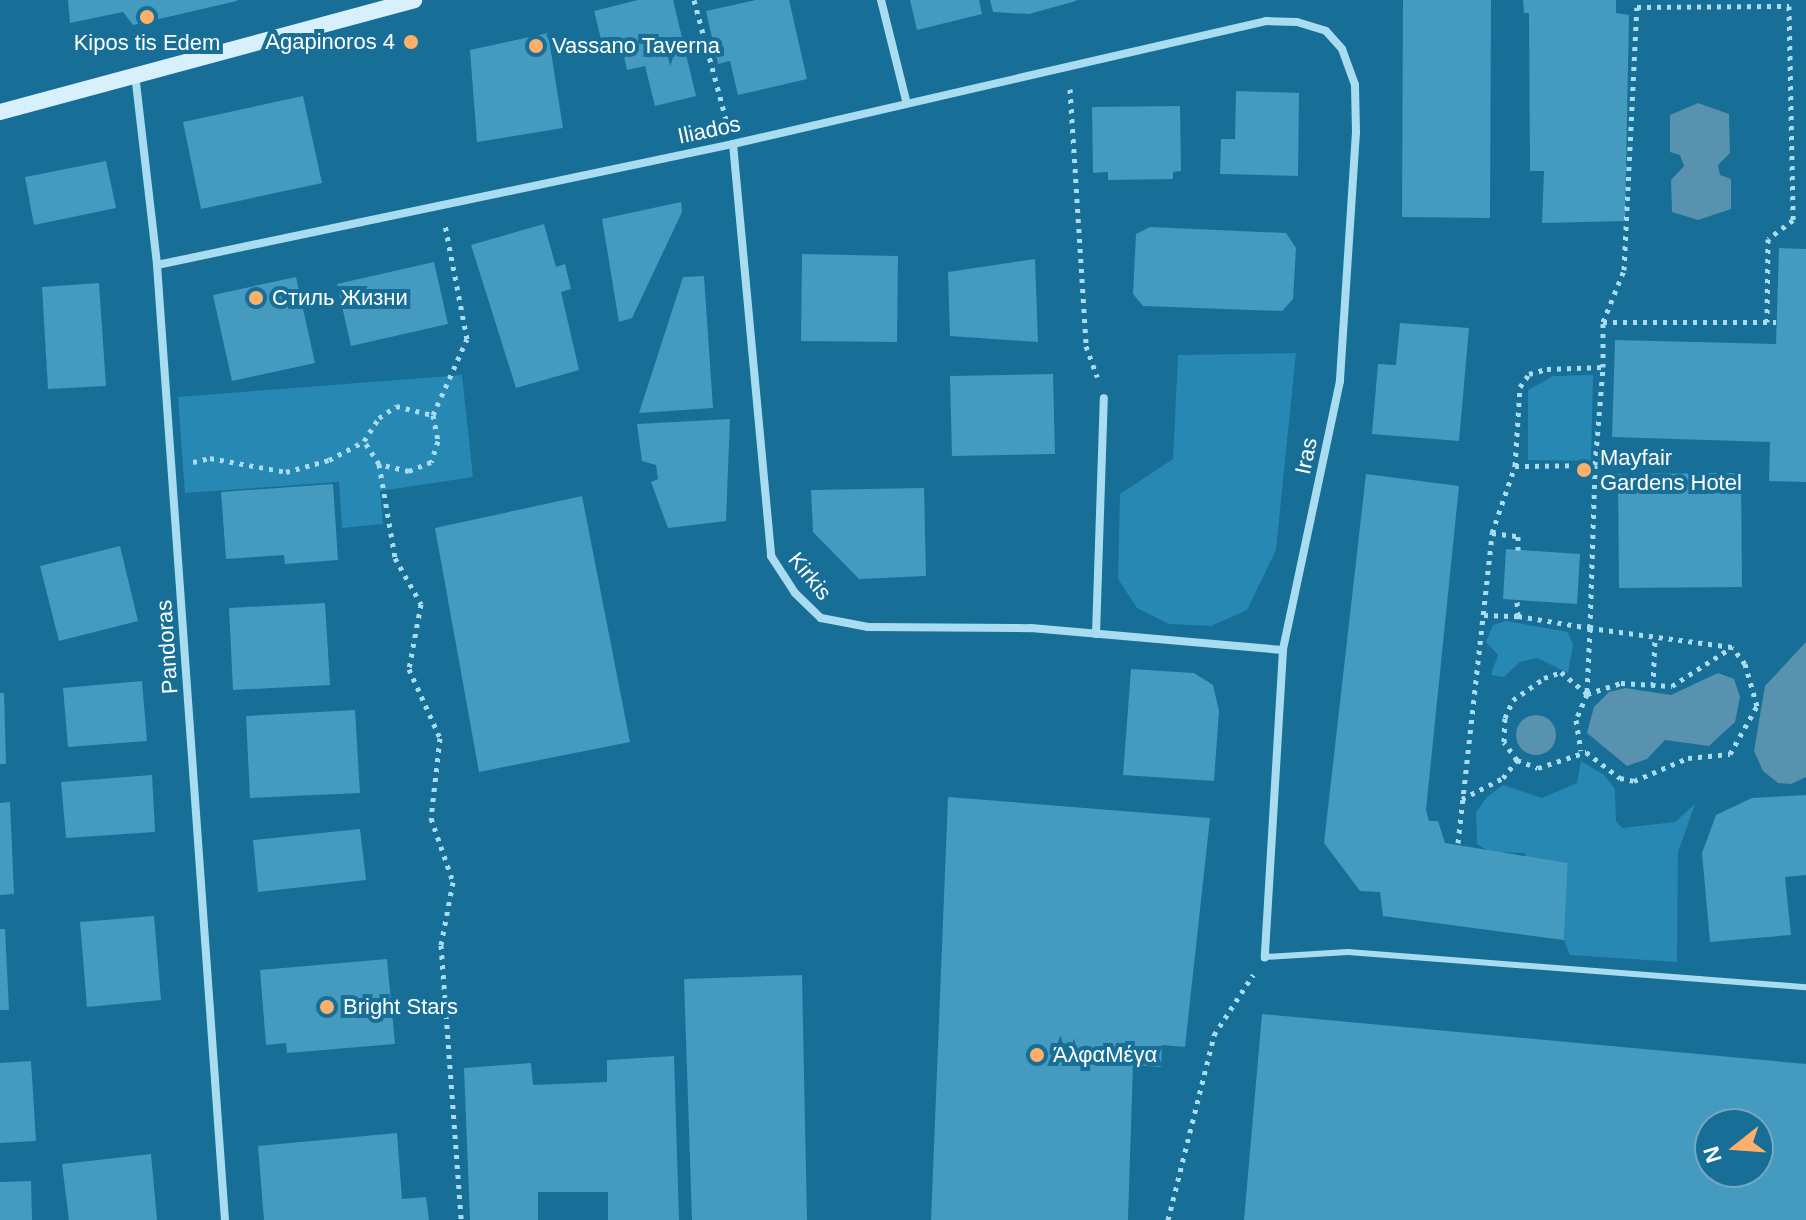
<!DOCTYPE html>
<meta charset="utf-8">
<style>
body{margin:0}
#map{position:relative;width:1806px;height:1220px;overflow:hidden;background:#176e97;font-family:Helvetica,sans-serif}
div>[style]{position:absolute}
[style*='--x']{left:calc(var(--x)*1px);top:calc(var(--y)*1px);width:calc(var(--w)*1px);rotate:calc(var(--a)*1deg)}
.green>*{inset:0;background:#2688b3}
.water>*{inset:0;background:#5892ae}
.round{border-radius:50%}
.building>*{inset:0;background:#449abf}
.path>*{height:5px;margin-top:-2.5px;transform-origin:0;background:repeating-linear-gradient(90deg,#a9dcf1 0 4px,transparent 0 10px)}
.service>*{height:6px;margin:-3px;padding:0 3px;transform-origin:3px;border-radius:3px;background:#a9dcf1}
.minor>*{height:8px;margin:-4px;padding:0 4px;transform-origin:4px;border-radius:4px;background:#a9dcf1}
.secondary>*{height:16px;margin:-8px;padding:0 8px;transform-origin:8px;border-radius:8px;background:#d8f0fc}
.dots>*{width:22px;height:22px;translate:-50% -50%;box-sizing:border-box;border:4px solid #176e97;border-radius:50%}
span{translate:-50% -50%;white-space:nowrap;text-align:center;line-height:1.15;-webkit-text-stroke:8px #176e97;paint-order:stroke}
.poi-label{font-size:22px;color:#fff}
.right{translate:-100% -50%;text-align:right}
.left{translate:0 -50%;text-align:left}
.street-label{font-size:22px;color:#fff}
.north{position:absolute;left:1694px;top:1108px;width:80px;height:80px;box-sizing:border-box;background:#176e97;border:2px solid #74a8c1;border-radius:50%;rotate:253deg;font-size:22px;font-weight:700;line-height:32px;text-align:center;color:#fff}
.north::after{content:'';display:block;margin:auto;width:28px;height:36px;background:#ffaf6a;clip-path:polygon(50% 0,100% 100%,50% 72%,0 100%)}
</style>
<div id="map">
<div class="green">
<div style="clip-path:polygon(1296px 353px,1276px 550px,1247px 610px,1211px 626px,1169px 624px,1137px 608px,1118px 579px,1120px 494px,1173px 459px,1178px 355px)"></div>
<div style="clip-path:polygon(462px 375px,473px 477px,380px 491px,383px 524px,342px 528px,339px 482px,185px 493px,178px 397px)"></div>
<div style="clip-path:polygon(1593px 375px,1591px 461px,1528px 460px,1528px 390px,1553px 376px)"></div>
<div style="clip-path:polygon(1506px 621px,1568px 632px,1573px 645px,1568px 673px,1537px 658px,1520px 662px,1504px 677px,1491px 675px,1498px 655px,1486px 642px,1493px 625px)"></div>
<div style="clip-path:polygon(1581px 761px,1604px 775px,1615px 789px,1616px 821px,1622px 828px,1675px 822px,1695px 804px,1678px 852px,1677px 962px,1570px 955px,1564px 940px,1568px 863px,1529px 860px,1524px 853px,1490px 852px,1477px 844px,1476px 812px,1487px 797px,1503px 785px,1542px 798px,1577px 783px)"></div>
</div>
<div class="water">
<div style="clip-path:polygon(1698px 103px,1729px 114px,1730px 153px,1718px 165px,1720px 175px,1731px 179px,1731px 209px,1698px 220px,1672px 212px,1671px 180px,1684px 166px,1680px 155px,1670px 152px,1670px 115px)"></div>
<div style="clip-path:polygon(1806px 642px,1806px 777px,1791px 784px,1778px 783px,1763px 771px,1754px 751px,1765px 686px)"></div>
<div style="clip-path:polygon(1718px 673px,1734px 679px,1740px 697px,1735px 722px,1709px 746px,1665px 740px,1647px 759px,1627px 766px,1587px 733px,1594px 707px,1609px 692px,1625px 688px,1671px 695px)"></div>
<div class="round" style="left:1516px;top:715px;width:40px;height:40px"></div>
</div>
<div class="building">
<div style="clip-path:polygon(68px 0,237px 0,237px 1px,133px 25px,123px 12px,70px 23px)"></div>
<div style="clip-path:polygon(638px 0,673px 0,696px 96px,655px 106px,645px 66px,627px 70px,622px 47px,604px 51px,594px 11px)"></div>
<div style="clip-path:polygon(756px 0,789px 0,807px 79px,738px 95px,730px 61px,718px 64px,706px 11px)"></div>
<div style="clip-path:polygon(910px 0,979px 0,982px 14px,917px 30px)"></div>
<div style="clip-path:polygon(990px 0,1076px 0,1076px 1px,1029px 14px,993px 12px)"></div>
<div style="clip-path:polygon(1403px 0,1491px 0,1490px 218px,1402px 217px)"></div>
<div style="clip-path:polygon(1523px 0,1616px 0,1616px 13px,1629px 15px,1625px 221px,1542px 223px,1544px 171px,1530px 171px,1529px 13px,1524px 13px)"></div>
<div style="clip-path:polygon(548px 33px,563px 128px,477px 142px,470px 50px)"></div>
<div style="clip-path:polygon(1236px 91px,1299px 93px,1298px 176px,1220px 174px,1221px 139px,1235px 139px)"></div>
<div style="clip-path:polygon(303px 96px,322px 183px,201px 209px,183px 122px)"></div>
<div style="clip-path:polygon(1180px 106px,1181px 171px,1173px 172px,1173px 179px,1108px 180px,1108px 172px,1093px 173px,1092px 107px)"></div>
<div style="clip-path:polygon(106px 161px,116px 208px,34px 225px,25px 177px)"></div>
<div style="clip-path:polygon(681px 202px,682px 212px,632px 318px,619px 322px,602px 219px)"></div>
<div style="clip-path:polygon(544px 224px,556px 267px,565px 264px,571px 289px,561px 292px,579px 370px,516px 388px,471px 245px)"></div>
<div style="clip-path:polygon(1150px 227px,1286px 233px,1296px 248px,1293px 299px,1282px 311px,1143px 306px,1133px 294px,1136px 234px)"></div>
<div style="clip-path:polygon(1779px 248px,1806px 249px,1806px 482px,1769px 481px,1770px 442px,1612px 437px,1615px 340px,1776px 344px)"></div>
<div style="clip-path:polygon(802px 254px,898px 256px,897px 342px,801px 341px)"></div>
<div style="clip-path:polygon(1035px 259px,1038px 342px,950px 336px,948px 272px)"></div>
<div style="clip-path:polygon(434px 262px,448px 324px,351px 346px,337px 284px)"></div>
<div style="clip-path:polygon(704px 276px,713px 408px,639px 413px,683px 277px)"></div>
<div style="clip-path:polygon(296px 277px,315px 363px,232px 381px,213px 295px)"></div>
<div style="clip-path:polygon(99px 283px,106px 386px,48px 389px,42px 287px)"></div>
<div style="clip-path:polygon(1400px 323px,1469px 328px,1459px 441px,1372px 434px,1378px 364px,1396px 365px)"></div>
<div style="clip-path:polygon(1053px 374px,1055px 454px,952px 456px,950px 376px)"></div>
<div style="clip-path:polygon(730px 419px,726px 521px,668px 528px,651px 482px,658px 479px,656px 465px,642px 461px,637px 424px)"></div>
<div style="clip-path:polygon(1741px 473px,1742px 587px,1619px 588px,1618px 474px)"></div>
<div style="clip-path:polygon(1366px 474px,1459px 486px,1426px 810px,1429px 821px,1438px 821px,1445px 843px,1568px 863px,1564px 940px,1383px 916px,1380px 892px,1360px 891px,1324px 843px)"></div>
<div style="clip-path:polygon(333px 484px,338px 560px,285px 564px,284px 555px,226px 559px,221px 492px)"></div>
<div style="clip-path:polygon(924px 488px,926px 576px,859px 579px,813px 532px,811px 490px)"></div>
<div style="clip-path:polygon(582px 496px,630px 742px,479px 772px,435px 528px)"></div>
<div style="clip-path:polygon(120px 546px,138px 621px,59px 641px,40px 566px)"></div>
<div style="clip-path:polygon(1506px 549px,1580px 554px,1577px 604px,1503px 599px)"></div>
<div style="clip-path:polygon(325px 603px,330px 685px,233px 690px,229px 608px)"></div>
<div style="clip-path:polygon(1131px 669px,1194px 673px,1213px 685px,1219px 711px,1214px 781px,1123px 775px)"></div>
<div style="clip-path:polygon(142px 681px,147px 741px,68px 747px,63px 688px)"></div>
<div style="clip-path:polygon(0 693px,4px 693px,6px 764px,0 764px)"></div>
<div style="clip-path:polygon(355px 710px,360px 793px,250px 798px,246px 716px)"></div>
<div style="clip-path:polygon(152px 775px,155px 832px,66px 838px,61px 782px)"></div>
<div style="clip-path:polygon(1806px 795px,1806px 875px,1785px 877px,1791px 935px,1710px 942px,1702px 853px,1716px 815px,1752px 798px)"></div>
<div style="clip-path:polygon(948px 797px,1210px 818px,1185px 1047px,1162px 1045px,1161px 1067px,1133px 1065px,1128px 1220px,931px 1220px)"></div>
<div style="clip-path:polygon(10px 802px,14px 894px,0 895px,0 803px)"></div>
<div style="clip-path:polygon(360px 829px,366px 880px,258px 892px,253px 840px)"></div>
<div style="clip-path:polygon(154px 916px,161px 1000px,87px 1007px,80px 922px)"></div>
<div style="clip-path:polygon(0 929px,5px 929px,9px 1010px,0 1010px)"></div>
<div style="clip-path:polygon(387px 959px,395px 1044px,287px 1053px,286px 1043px,266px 1045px,260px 970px)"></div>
<div style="clip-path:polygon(802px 975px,807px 1220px,692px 1220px,684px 979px)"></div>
<div style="clip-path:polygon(evenodd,1262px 1014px,1806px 1064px,1806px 1220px,1244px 1220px,1262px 1014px,1710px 1124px,1758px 1124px,1758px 1172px,1710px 1172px,1710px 1124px)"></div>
<div style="clip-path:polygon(674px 1056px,679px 1220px,608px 1220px,608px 1192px,538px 1192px,538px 1220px,470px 1220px,464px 1068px,531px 1063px,533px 1085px,607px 1082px,607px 1060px)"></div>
<div style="clip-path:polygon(31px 1061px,36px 1141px,0 1143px,0 1063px)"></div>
<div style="clip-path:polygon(397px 1133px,402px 1199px,426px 1197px,429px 1220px,264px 1220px,258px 1146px)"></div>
<div style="clip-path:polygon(151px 1154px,157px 1220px,69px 1220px,62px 1164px)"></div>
<div style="clip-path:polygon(31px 1181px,32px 1220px,0 1220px,0 1182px)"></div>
</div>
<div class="path">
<div style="--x:694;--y:0;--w:127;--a:75"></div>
<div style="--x:1070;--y:89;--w:257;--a:86.4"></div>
<div style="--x:1086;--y:346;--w:33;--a:70"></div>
<div style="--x:1603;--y:322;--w:173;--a:0"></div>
<div style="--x:433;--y:415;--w:83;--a:-65.9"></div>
<div style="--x:467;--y:339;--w:116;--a:-100.9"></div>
<div style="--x:193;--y:462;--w:17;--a:-13"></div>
<div style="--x:210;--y:458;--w:77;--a:10.4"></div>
<div style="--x:286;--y:472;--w:45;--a:-15.6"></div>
<div style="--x:329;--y:460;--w:40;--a:-28"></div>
<div style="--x:364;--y:441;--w:27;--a:-57"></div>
<div style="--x:379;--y:418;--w:21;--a:-35"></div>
<div style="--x:396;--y:406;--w:38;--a:14"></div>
<div style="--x:433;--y:415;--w:26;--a:79"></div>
<div style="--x:438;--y:441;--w:22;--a:108"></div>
<div style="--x:431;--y:462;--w:24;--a:158"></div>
<div style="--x:409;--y:471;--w:31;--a:-167"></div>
<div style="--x:379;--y:464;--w:27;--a:-123"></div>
<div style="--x:379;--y:464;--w:95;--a:80.3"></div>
<div style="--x:395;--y:558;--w:53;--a:60.5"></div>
<div style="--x:421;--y:604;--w:66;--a:100.5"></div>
<div style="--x:409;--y:669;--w:76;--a:65.8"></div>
<div style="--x:440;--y:738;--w:81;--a:96.4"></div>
<div style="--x:431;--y:818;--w:68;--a:71"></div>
<div style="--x:453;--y:882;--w:64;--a:100.8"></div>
<div style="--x:441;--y:945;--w:276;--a:85.8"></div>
<div style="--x:1515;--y:466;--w:80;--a:-0.7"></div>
<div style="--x:1595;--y:465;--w:98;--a:-85.3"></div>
<div style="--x:1492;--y:533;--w:26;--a:7"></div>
<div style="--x:1518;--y:536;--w:14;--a:90"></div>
<div style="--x:1484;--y:615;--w:34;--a:2"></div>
<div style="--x:1518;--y:616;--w:16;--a:-94"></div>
<div style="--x:1518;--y:616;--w:73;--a:9.5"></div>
<div style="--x:1590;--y:628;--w:66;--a:92.6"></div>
<div style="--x:1587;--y:694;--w:28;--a:113"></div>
<div style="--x:1576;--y:720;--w:31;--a:81"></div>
<div style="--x:1653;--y:686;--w:47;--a:-87.6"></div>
<div style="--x:1517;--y:760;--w:22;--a:-126"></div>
<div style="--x:1504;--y:742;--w:24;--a:-88"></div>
<div style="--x:1505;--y:718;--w:20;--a:-66"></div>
<div style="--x:1513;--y:700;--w:38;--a:-35"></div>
<div style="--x:1544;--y:678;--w:18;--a:-19"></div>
<div style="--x:1561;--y:672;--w:34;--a:40"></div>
<div style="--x:1587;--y:694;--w:36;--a:-18"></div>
<div style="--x:1621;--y:683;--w:51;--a:3.4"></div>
<div style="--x:1672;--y:686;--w:72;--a:-33"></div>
<div style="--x:1462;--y:799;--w:46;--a:-27.1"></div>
<div style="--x:1503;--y:778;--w:23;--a:-52"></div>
<div style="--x:1517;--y:760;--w:22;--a:21"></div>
<div style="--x:1538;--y:768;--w:51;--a:-18.4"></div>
<div style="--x:1586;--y:752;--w:43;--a:37.4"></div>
<div style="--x:1620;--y:778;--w:14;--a:12"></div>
<div style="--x:1634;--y:781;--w:59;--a:-23.1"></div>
<div style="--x:1688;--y:758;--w:42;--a:-5.4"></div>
<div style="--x:1730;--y:754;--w:55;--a:-60.6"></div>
<div style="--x:1757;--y:706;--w:44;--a:-105.9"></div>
<div style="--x:1745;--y:664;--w:21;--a:-127"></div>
<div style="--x:1732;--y:647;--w:143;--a:-172.4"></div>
<div style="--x:1590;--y:628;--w:163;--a:-88.2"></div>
<div style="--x:1458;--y:843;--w:312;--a:-83.7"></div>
<div style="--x:1492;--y:533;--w:71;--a:-71.1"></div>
<div style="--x:1515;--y:466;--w:79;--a:-86.4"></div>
<div style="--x:1520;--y:387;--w:16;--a:-55"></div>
<div style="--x:1529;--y:374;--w:19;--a:-16"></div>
<div style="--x:1547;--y:369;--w:56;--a:-2"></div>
<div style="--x:1603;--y:367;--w:45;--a:-90"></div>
<div style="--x:1603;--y:322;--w:56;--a:-68"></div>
<div style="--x:1624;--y:270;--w:263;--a:-87.2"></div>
<div style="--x:1637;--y:7;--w:152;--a:-0.4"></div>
<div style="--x:1789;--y:6;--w:214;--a:88.9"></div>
<div style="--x:1793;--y:220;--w:31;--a:143"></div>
<div style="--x:1768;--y:239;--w:83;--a:90.7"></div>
<div style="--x:1168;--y:1220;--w:191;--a:-76"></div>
<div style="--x:1214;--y:1035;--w:72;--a:-57"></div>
</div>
<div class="service">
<div style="--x:1265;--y:957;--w:83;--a:-3.4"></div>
<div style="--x:1348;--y:952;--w:459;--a:4.4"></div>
</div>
<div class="minor">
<div style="--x:881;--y:0;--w:103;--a:76"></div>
<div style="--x:135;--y:74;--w:192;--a:83.4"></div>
<div style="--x:157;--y:265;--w:957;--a:85.93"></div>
<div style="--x:733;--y:144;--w:414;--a:84.7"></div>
<div style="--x:771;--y:556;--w:44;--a:57"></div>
<div style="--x:795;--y:593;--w:36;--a:44"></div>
<div style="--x:821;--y:618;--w:48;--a:10.8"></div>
<div style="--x:868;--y:627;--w:163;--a:0.4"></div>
<div style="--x:1031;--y:628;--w:253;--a:5"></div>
<div style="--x:157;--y:265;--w:589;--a:-11.86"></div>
<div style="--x:733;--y:144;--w:547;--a:-12.99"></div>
<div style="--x:1266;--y:21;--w:31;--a:2"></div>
<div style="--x:1297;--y:22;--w:30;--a:17"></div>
<div style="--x:1326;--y:31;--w:24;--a:48"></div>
<div style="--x:1342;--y:49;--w:38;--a:70"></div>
<div style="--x:1355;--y:85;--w:47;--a:88.8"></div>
<div style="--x:1356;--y:132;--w:250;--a:93.7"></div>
<div style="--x:1340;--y:381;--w:275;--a:102"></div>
<div style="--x:1283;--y:650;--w:308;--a:93.4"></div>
<div style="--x:1096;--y:634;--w:236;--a:-88.1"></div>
</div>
<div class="secondary">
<div style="--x:0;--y:112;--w:429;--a:-15.1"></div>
</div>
<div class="dots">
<div style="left:147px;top:17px;background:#ffaf6a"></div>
<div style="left:411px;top:42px;background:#ffaf6a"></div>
<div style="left:536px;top:46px;background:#ffaf6a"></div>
<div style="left:256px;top:298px;background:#ffaf6a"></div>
<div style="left:1584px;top:470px;background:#ffaf6a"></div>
<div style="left:327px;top:1007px;background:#ffaf6a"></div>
<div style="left:1037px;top:1055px;background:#ffaf6a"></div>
</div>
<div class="poi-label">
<span class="right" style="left:395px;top:42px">Agapinoros 4</span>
<span style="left:147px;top:43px">Kipos tis Edem</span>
<span class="left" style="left:552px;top:46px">Vassano Taverna</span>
<span class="left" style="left:272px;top:298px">Стиль Жизни</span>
<span class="left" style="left:1600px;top:470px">Mayfair<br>Gardens Hotel</span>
<span class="left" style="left:343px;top:1007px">Bright Stars</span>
<span class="left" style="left:1053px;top:1055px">ΆλφαΜέγα</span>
</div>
<div class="street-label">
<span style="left:709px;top:130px;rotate:-12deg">Iliados</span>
<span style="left:1306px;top:456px;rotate:-78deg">Iras</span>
<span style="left:810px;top:576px;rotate:51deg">Kirkis</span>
<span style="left:167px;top:647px;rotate:-94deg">Pandoras</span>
</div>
<div class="north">N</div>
</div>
